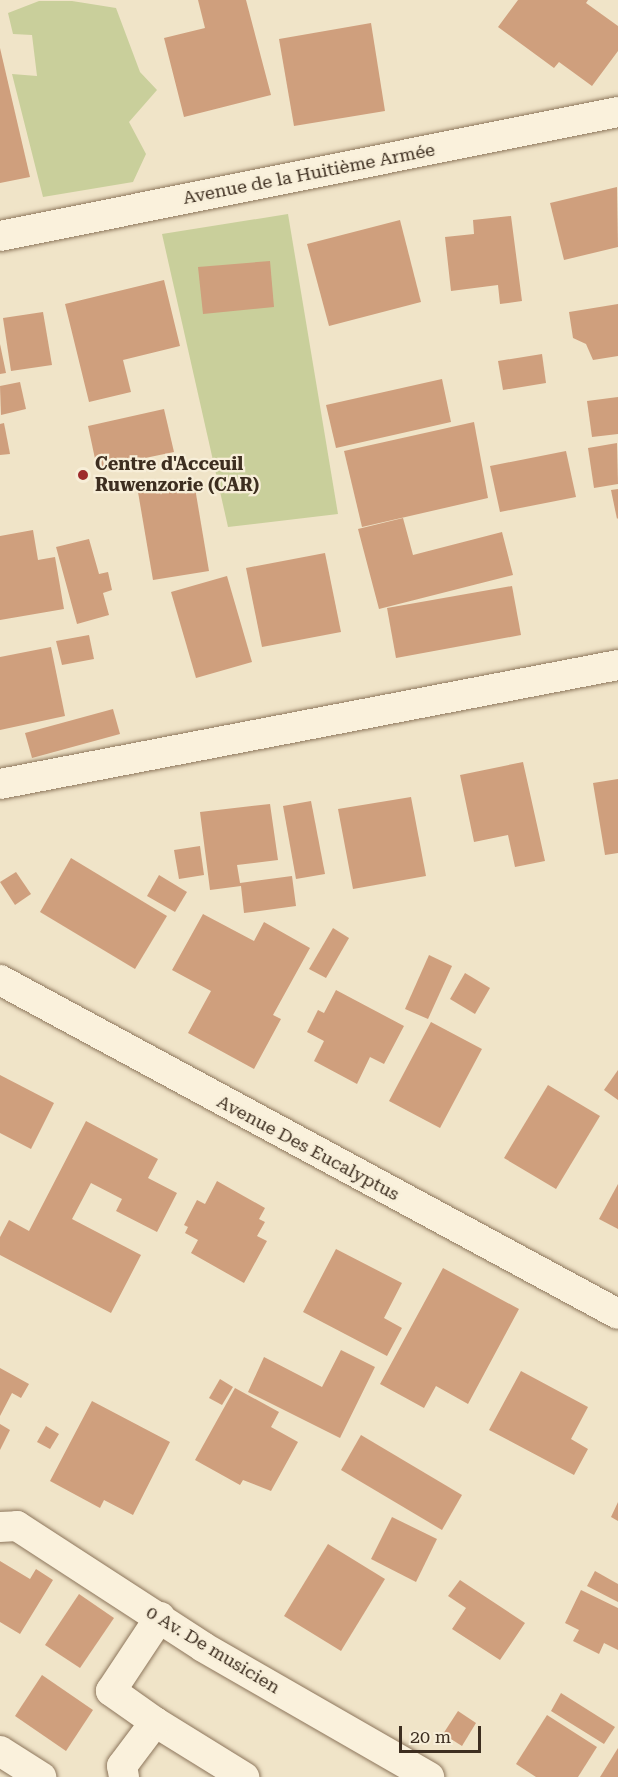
<!DOCTYPE html>
<meta charset="utf-8">
<style>
body{margin:0}
#map{position:relative;width:618px;height:1777px;overflow:hidden;background:#f0e4c8;font-family:"Roboto Serif",serif}
div>[style]{position:absolute}
[style*='--x']{left:calc(var(--x)*1px);top:calc(var(--y)*1px);width:calc(var(--w)*1px);rotate:calc(var(--a)*1deg)}
.green>*{inset:0;background:#c9cf9b}
.building>*{inset:0;background:#cf9f7d}
.roads{filter:drop-shadow(0 0 2px #8d765c) drop-shadow(0 0 2px #8d765c)}
.minor>*{height:30px;margin:-15px;padding:0 15px;transform-origin:15px;border-radius:15px;background:#faf1dc}
.dots>*{width:16px;height:16px;translate:-50% -50%;box-sizing:border-box;border:3px solid #f7eed8;border-radius:50%}
span{translate:-50% -50%;white-space:nowrap;text-align:center;line-height:1.15;-webkit-text-stroke:4.5px #f7eed8;paint-order:stroke}
.street-label{font-size:18px;color:#3d2e20}
.poi-label{font-size:18px;color:#3d2e20;font-weight:700}
.left{translate:0 -50%;text-align:left}
.scale{position:absolute;left:399px;top:1726px;width:82px;height:27px;box-sizing:border-box;border:3px solid #3d2e20;border-top:0;padding-left:8px;font-size:18px;line-height:21px;white-space:nowrap;color:#3d2e20;-webkit-text-stroke:4px #f7eed8;paint-order:stroke}
</style>
<div id="map">
<div class="green">
<div style="clip-path:polygon(39px 1px,72px 1px,116px 8px,140px 72px,157px 90px,129px 122px,146px 154px,133px 182px,43px 197px,12px 74px,37px 76px,32px 35px,13px 34px,8px 13px)"></div>
<div style="clip-path:polygon(288px 214px,338px 514px,228px 527px,162px 234px)"></div>
</div>
<div class="building">
<div style="clip-path:polygon(198px 0,246px 0,271px 95px,184px 117px,164px 38px,205px 28px)"></div>
<div style="clip-path:polygon(518px 0,588px 0,586px 3px,618px 26px,618px 51px,592px 86px,559px 62px,554px 68px,498px 27px)"></div>
<div style="clip-path:polygon(371px 23px,385px 111px,294px 126px,279px 39px)"></div>
<div style="clip-path:polygon(0 48px,30px 177px,0 183px)"></div>
<div style="clip-path:polygon(617px 187px,618px 247px,564px 260px,550px 203px)"></div>
<div style="clip-path:polygon(511px 216px,522px 301px,500px 304px,498px 285px,451px 291px,445px 237px,474px 234px,473px 220px)"></div>
<div style="clip-path:polygon(400px 220px,421px 302px,329px 326px,307px 244px)"></div>
<div style="clip-path:polygon(270px 261px,274px 307px,203px 314px,198px 267px)"></div>
<div style="clip-path:polygon(164px 280px,180px 346px,123px 360px,131px 392px,89px 402px,65px 304px)"></div>
<div style="clip-path:polygon(618px 304px,618px 356px,593px 360px,586px 344px,573px 338px,569px 312px)"></div>
<div style="clip-path:polygon(43px 312px,52px 365px,11px 371px,3px 318px)"></div>
<div style="clip-path:polygon(0 344px,6px 373px,0 374px)"></div>
<div style="clip-path:polygon(542px 354px,546px 383px,503px 390px,498px 361px)"></div>
<div style="clip-path:polygon(442px 379px,451px 422px,336px 448px,326px 405px)"></div>
<div style="clip-path:polygon(20px 382px,26px 409px,1px 415px,0 386px)"></div>
<div style="clip-path:polygon(618px 397px,618px 434px,592px 437px,587px 401px)"></div>
<div style="clip-path:polygon(164px 409px,174px 452px,97px 468px,88px 426px)"></div>
<div style="clip-path:polygon(474px 422px,488px 498px,362px 527px,344px 451px)"></div>
<div style="clip-path:polygon(4px 423px,10px 454px,0 455px,0 424px)"></div>
<div style="clip-path:polygon(617px 443px,618px 484px,594px 488px,588px 448px)"></div>
<div style="clip-path:polygon(566px 451px,576px 497px,500px 512px,490px 466px)"></div>
<div style="clip-path:polygon(194px 482px,209px 571px,153px 580px,138px 492px)"></div>
<div style="clip-path:polygon(618px 489px,618px 518px,617px 519px,611px 490px)"></div>
<div style="clip-path:polygon(403px 518px,413px 555px,502px 532px,513px 575px,379px 609px,358px 529px)"></div>
<div style="clip-path:polygon(33px 530px,38px 560px,55px 557px,64px 609px,0 620px,0 536px)"></div>
<div style="clip-path:polygon(89px 539px,99px 574px,108px 572px,112px 590px,103px 593px,109px 615px,77px 624px,56px 547px)"></div>
<div style="clip-path:polygon(325px 553px,341px 632px,262px 647px,246px 568px)"></div>
<div style="clip-path:polygon(227px 576px,252px 662px,196px 678px,171px 592px)"></div>
<div style="clip-path:polygon(512px 586px,521px 635px,396px 658px,387px 608px)"></div>
<div style="clip-path:polygon(89px 635px,94px 659px,62px 665px,56px 641px)"></div>
<div style="clip-path:polygon(51px 647px,65px 716px,0 730px,0 657px)"></div>
<div style="clip-path:polygon(113px 709px,120px 734px,32px 758px,25px 733px)"></div>
<div style="clip-path:polygon(523px 762px,545px 861px,515px 867px,508px 835px,474px 842px,460px 775px)"></div>
<div style="clip-path:polygon(618px 779px,618px 853px,605px 855px,593px 783px)"></div>
<div style="clip-path:polygon(411px 797px,426px 876px,353px 889px,338px 809px)"></div>
<div style="clip-path:polygon(311px 801px,325px 874px,296px 879px,283px 806px)"></div>
<div style="clip-path:polygon(270px 804px,278px 860px,237px 865px,240px 883px,292px 876px,296px 906px,244px 913px,241px 886px,210px 890px,200px 812px)"></div>
<div style="clip-path:polygon(200px 846px,204px 875px,179px 879px,174px 850px)"></div>
<div style="clip-path:polygon(71px 858px,167px 916px,135px 969px,40px 912px)"></div>
<div style="clip-path:polygon(16px 872px,31px 894px,15px 905px,0 882px)"></div>
<div style="clip-path:polygon(159px 875px,187px 892px,175px 912px,147px 896px)"></div>
<div style="clip-path:polygon(203px 914px,254px 941px,264px 922px,310px 948px,273px 1015px,281px 1019px,254px 1069px,188px 1033px,211px 991px,172px 970px)"></div>
<div style="clip-path:polygon(333px 928px,349px 938px,326px 978px,309px 969px)"></div>
<div style="clip-path:polygon(429px 955px,452px 966px,428px 1019px,405px 1009px)"></div>
<div style="clip-path:polygon(465px 973px,490px 988px,475px 1014px,450px 999px)"></div>
<div style="clip-path:polygon(336px 990px,404px 1026px,384px 1064px,370px 1057px,357px 1084px,314px 1061px,324px 1041px,307px 1032px,318px 1010px,324px 1013px)"></div>
<div style="clip-path:polygon(431px 1022px,482px 1049px,440px 1128px,389px 1101px)"></div>
<div style="clip-path:polygon(618px 1070px,618px 1100px,604px 1090px)"></div>
<div style="clip-path:polygon(0 1075px,54px 1103px,31px 1149px,0 1133px)"></div>
<div style="clip-path:polygon(548px 1085px,600px 1116px,556px 1189px,504px 1158px)"></div>
<div style="clip-path:polygon(86px 1121px,158px 1159px,148px 1178px,177px 1193px,157px 1232px,116px 1211px,122px 1199px,91px 1183px,72px 1219px,141px 1255px,111px 1313px,0 1255px,0 1237px,9px 1220px,29px 1231px)"></div>
<div style="clip-path:polygon(217px 1181px,265px 1208px,259px 1219px,265px 1222px,257px 1236px,267px 1241px,244px 1283px,191px 1253px,198px 1240px,185px 1233px,188px 1227px,184px 1225px,197px 1200px,205px 1204px)"></div>
<div style="clip-path:polygon(618px 1184px,618px 1229px,599px 1219px)"></div>
<div style="clip-path:polygon(336px 1249px,402px 1283px,384px 1318px,402px 1328px,387px 1356px,303px 1312px)"></div>
<div style="clip-path:polygon(443px 1268px,519px 1309px,468px 1404px,436px 1386px,424px 1408px,380px 1384px)"></div>
<div style="clip-path:polygon(341px 1350px,375px 1367px,340px 1438px,248px 1392px,264px 1357px,322px 1387px)"></div>
<div style="clip-path:polygon(0 1368px,29px 1384px,21px 1398px,12px 1393px,0 1416px)"></div>
<div style="clip-path:polygon(521px 1371px,588px 1407px,571px 1439px,588px 1449px,574px 1475px,489px 1430px)"></div>
<div style="clip-path:polygon(220px 1379px,233px 1387px,222px 1405px,209px 1398px)"></div>
<div style="clip-path:polygon(235px 1388px,279px 1412px,271px 1427px,298px 1442px,271px 1491px,243px 1480px,240px 1485px,195px 1460px)"></div>
<div style="clip-path:polygon(92px 1401px,170px 1442px,133px 1515px,104px 1500px,100px 1508px,50px 1481px)"></div>
<div style="clip-path:polygon(0 1424px,10px 1430px,0 1450px)"></div>
<div style="clip-path:polygon(46px 1426px,59px 1434px,50px 1449px,37px 1442px)"></div>
<div style="clip-path:polygon(361px 1435px,462px 1495px,442px 1530px,341px 1470px)"></div>
<div style="clip-path:polygon(618px 1502px,618px 1521px,611px 1517px)"></div>
<div style="clip-path:polygon(392px 1517px,437px 1539px,416px 1582px,371px 1559px)"></div>
<div style="clip-path:polygon(328px 1544px,385px 1579px,341px 1651px,284px 1616px)"></div>
<div style="clip-path:polygon(0 1561px,30px 1579px,36px 1569px,53px 1580px,20px 1634px,0 1622px)"></div>
<div style="clip-path:polygon(595px 1571px,618px 1584px,618px 1602px,587px 1586px)"></div>
<div style="clip-path:polygon(460px 1580px,525px 1623px,500px 1660px,452px 1629px,466px 1608px,448px 1596px)"></div>
<div style="clip-path:polygon(581px 1590px,618px 1608px,618px 1650px,604px 1643px,599px 1654px,573px 1641px,579px 1630px,565px 1623px)"></div>
<div style="clip-path:polygon(79px 1594px,114px 1618px,80px 1668px,45px 1645px)"></div>
<div style="clip-path:polygon(42px 1675px,93px 1710px,66px 1751px,15px 1716px)"></div>
<div style="clip-path:polygon(561px 1693px,615px 1727px,604px 1744px,551px 1711px)"></div>
<div style="clip-path:polygon(458px 1711px,476px 1723px,462px 1746px,443px 1734px)"></div>
<div style="clip-path:polygon(547px 1715px,597px 1747px,578px 1777px,536px 1777px,516px 1764px)"></div>
<div style="clip-path:polygon(618px 1748px,618px 1777px,600px 1777px)"></div>
</div>
<div class="roads">
<div class="minor">
<div style="--x:0;--y:236;--w:630;--a:-11.35"></div>
<div style="--x:0;--y:784;--w:629;--a:-10.9"></div>
<div style="--x:0;--y:980;--w:702;--a:28.39"></div>
<div style="--x:0;--y:1527;--w:17;--a:-3"></div>
<div style="--x:17;--y:1526;--w:222;--a:33"></div>
<div style="--x:203;--y:1647;--w:261;--a:29.9"></div>
<div style="--x:155;--y:1722;--w:105;--a:31.7"></div>
<div style="--x:0;--y:1751;--w:49;--a:32.4"></div>
<div style="--x:124;--y:1777;--w:11;--a:-100"></div>
<div style="--x:122;--y:1766;--w:55;--a:-53.1"></div>
<div style="--x:155;--y:1722;--w:54;--a:-144.8"></div>
<div style="--x:111;--y:1691;--w:89;--a:-56.5"></div>
</div>
</div>
<div class="dots">
<div style="left:83px;top:475px;background:#9e2a2b"></div>
</div>
<div class="street-label">
<span style="left:309px;top:174px;rotate:-11deg">Avenue de la Huitième Armée</span>
<span style="left:308px;top:1148px;rotate:28deg">Avenue Des Eucalyptus</span>
<span style="left:213px;top:1650px;rotate:31deg">0 Av. De musicien</span>
</div>
<div class="poi-label">
<span class="left" style="left:95px;top:475px">Centre d'Acceuil<br>Ruwenzorie (CAR)</span>
</div>
<div class="scale">20 m</div>
</div>
